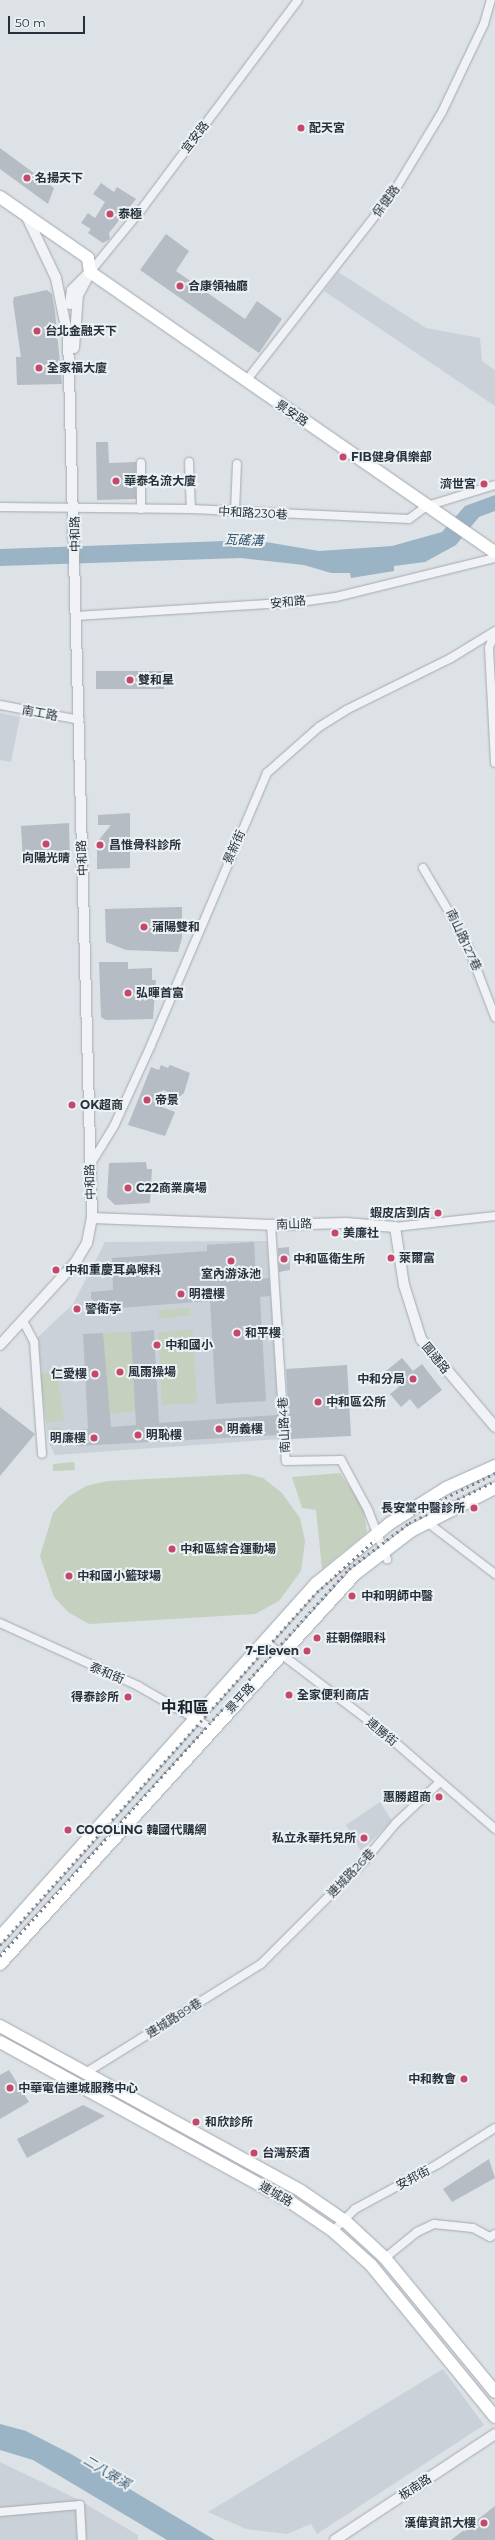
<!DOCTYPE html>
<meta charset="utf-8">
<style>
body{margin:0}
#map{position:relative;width:495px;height:2540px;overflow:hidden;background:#dde2e6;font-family:Montserrat,"Noto Sans TC",sans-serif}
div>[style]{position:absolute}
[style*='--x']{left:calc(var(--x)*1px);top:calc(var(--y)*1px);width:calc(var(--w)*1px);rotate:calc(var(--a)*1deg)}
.built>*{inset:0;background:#cbd1d8}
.green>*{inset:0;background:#c5d0bf}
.round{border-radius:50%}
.water>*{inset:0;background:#9ab4c5}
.building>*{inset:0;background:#b5bcc3}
.roads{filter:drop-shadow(0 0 1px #a3a9b0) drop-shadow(0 0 1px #a3a9b0)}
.minor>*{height:8px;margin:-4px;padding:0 4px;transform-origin:4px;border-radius:4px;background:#f0f2f5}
.tertiary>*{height:10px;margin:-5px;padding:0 5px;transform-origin:5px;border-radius:5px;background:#f0f2f5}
.secondary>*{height:12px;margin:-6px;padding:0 6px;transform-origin:6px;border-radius:6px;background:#fff}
.rail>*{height:3px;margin-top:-1.5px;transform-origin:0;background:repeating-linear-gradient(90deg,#78838f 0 2px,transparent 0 6px)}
.dots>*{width:11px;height:11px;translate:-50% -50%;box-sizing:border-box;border:2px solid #ecf1f4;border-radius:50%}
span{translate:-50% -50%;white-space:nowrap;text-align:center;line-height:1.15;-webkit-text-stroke:4px #ecf1f4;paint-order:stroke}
.poi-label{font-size:12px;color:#27313c;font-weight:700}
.left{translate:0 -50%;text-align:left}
.right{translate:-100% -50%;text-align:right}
.street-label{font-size:12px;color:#27313c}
.water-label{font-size:13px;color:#34556d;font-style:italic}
.district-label{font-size:16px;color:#1a232d;font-weight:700}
.scale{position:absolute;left:8px;top:16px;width:77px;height:18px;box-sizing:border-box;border:2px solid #27313c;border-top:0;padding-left:5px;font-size:12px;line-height:14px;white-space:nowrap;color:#27313c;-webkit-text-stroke:3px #ecf1f4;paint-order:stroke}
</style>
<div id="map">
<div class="built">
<div style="clip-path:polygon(338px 272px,426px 328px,480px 338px,482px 361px,495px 370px,495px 406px,324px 291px)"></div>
<div style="clip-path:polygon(0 713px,20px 717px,11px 762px,0 760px)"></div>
<div style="clip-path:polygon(267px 1241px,280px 1439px,55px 1455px,48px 1442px,38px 1337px,73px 1304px,105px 1242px)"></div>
<div style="clip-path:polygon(380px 1802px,392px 1821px,361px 1851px,346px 1825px)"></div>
<div style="clip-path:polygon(443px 2369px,484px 2425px,317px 2534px,311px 2524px,287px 2534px,246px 2529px,208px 2512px)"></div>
<div style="clip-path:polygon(0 2462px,79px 2500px,138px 2535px,138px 2540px,0 2540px)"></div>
</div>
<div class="green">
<div style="clip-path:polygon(190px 1308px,191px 1315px,159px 1319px,158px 1310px)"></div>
<div style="clip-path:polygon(193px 1329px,197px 1403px,162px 1405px,158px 1333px)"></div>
<div style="clip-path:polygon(131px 1332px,136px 1411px,109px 1414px,103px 1333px)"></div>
<div style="clip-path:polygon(57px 1371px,64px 1420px,46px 1423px,40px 1374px)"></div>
<div class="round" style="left:49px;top:1427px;width:16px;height:16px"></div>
<div style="clip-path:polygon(74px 1462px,75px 1470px,53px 1471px,53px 1464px)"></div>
<div style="clip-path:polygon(340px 1473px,363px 1506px,367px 1532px,322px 1569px,316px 1510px,302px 1508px,292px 1477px)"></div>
<div style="clip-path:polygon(247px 1474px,263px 1478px,282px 1493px,300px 1518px,305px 1541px,301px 1571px,279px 1601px,255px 1614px,89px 1624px,68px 1612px,54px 1597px,40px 1556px,53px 1513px,68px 1497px,86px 1486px,108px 1481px)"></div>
</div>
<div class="water">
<div style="clip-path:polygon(495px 495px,495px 511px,479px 517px,456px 545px,425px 562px,394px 566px,394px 571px,351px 578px,350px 573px,331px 573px,304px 565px,241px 558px,0 566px,0 549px,254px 540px,319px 551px,392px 546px,442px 532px,465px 506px)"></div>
<div style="clip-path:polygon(0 2424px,26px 2431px,71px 2454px,215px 2540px,167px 2540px,33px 2460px,0 2450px)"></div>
</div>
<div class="building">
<div style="clip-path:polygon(0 148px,54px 188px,48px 204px,0 169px)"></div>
<div style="clip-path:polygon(101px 183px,114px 192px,117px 187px,136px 199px,109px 233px,110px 239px,103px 243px,88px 233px,91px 229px,81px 223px,88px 213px,95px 218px,105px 202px,93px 194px)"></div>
<div style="clip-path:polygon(166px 234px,189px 251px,176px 271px,245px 319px,257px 301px,282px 319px,259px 353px,140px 270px)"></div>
<div style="clip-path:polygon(47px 290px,52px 294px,55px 312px,62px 384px,17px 385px,16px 357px,21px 357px,13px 302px,14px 297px)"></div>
<div style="clip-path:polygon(96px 442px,108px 442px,109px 463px,136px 462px,136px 499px,97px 500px)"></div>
<div style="clip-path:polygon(96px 671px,164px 671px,164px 689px,96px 689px)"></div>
<div style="clip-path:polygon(130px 813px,130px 868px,97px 869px,97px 842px,111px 825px,98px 825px,98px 815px)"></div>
<div style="clip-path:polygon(69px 823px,70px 862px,23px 864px,21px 826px)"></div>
<div style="clip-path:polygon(177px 907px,182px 907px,182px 938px,178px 952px,126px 950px,106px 942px,105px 909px)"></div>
<div style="clip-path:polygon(99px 962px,128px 962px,128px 969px,152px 968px,152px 980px,156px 980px,153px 1019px,106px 1020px,101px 1017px)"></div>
<div style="clip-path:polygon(161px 1065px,168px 1068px,170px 1065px,190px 1073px,184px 1093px,179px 1097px,163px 1090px,157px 1105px,175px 1112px,165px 1136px,128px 1125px,151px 1067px,159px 1070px)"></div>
<div style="clip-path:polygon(146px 1162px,147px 1169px,152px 1169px,150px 1203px,115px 1205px,107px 1197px,109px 1163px)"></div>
<div style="clip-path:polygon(254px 1242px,256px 1279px,269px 1278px,270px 1296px,260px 1297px,266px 1401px,216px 1404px,210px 1301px,92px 1310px,91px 1292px,113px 1290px,112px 1258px,207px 1251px,207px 1245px)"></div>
<div style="clip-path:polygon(289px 1247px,290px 1270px,279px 1272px,278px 1248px)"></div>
<div style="clip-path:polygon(154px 1330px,159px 1423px,278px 1415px,279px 1435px,77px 1446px,76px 1430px,88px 1429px,83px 1334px,103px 1333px,111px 1427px,136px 1425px,131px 1332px)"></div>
<div style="clip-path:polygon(402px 1358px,413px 1371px,422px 1364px,442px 1390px,418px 1409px,410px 1399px,401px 1407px,390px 1394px,399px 1387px,386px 1371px)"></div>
<div style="clip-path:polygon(347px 1365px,351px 1436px,290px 1439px,286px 1369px)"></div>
<div style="clip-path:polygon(0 1407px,35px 1434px,0 1476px)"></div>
<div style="clip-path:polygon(9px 2070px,29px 2102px,0 2119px,0 2075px)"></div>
<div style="clip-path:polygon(83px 2105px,105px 2116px,27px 2158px,17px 2139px)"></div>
<div style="clip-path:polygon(489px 2159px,495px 2178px,452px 2202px,443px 2189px)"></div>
<div style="clip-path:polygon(495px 2506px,495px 2540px,451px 2540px)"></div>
</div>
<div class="roads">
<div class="minor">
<div style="--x:90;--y:272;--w:80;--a:-50.6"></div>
<div style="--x:141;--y:210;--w:262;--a:-53.2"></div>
<div style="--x:246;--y:381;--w:242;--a:-52"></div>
<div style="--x:395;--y:190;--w:91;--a:-58.9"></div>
<div style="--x:442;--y:112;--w:98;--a:-64.5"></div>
<div style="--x:484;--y:24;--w:25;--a:-74"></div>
<div style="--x:189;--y:462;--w:47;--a:87.6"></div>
<div style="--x:141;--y:463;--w:46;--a:90"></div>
<div style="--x:0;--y:507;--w:191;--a:0.6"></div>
<div style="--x:191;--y:509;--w:218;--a:2.6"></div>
<div style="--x:409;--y:519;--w:22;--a:-36"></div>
<div style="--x:427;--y:506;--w:71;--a:-17.2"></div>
<div style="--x:235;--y:511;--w:47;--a:-87.6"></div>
<div style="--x:76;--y:616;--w:224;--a:-3.6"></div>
<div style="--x:300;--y:602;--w:36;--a:-8"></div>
<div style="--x:336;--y:597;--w:164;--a:-13.8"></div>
<div style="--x:495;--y:632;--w:17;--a:111"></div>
<div style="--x:489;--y:648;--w:115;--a:87"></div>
<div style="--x:0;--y:705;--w:81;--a:10.6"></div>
<div style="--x:423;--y:868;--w:82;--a:59.4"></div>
<div style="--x:465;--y:939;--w:84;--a:69"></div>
<div style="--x:90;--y:1165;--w:46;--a:-58.4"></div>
<div style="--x:114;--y:1126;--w:89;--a:-65.4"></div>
<div style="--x:151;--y:1045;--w:296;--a:-66.9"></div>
<div style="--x:267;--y:773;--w:69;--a:-41.5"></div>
<div style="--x:319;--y:727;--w:32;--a:-32"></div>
<div style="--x:346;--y:710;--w:117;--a:-26.3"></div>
<div style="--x:451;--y:658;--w:52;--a:-31.5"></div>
<div style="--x:271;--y:1225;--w:236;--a:86.4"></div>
<div style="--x:286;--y:1461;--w:55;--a:-1"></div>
<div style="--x:341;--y:1460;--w:57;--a:61.6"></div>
<div style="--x:368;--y:1510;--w:53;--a:68.8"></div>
<div style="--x:395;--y:1227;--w:101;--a:-6.3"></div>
<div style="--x:23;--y:1321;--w:24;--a:62"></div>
<div style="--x:34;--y:1342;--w:112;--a:85.9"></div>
<div style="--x:427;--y:1522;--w:86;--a:37.4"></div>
<div style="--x:0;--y:1623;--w:152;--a:24.5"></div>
<div style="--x:138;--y:1686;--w:84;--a:29.9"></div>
<div style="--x:264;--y:1641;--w:148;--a:37.3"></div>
<div style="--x:382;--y:1731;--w:150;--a:40.9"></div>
<div style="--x:87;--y:2072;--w:205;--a:-31.8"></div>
<div style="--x:261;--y:1964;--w:147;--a:-45"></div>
<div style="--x:365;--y:1860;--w:48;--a:-50"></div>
<div style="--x:396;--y:1823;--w:60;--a:-43"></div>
<div style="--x:333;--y:2231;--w:31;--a:-45"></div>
<div style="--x:355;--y:2209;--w:94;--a:-28.5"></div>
<div style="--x:438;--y:2164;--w:67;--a:-32.3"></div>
<div style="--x:385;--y:2258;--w:41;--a:-39.1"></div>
<div style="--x:417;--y:2232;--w:19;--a:-25"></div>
<div style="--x:434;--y:2224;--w:39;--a:6"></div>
<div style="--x:473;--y:2228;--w:19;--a:28"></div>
<div style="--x:490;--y:2237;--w:6;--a:-31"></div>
<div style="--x:0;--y:2512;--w:80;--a:-5"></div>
<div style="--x:80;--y:2505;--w:35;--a:87"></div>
</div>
<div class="tertiary">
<div style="--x:70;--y:304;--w:14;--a:-82"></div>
<div style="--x:72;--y:290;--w:25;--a:-45"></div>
<div style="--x:74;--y:348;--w:53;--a:-85.7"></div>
<div style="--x:78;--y:295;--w:26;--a:-62"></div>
<div style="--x:92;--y:1218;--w:179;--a:2.2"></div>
<div style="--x:271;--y:1225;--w:75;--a:-1.5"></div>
<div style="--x:346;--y:1223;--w:49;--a:4.7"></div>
<div style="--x:395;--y:1227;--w:59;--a:81.2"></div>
<div style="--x:404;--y:1285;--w:57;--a:72.5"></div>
<div style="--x:421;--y:1339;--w:115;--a:49.9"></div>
<div style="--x:0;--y:1345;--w:111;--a:-47.6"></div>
<div style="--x:75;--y:1263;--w:23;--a:-59"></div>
<div style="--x:87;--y:1243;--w:25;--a:-79"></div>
<div style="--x:92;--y:1218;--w:881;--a:-91.56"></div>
<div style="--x:68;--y:337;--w:60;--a:-101.5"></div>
<div style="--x:56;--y:278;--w:70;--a:-115.5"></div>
<div style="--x:335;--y:2540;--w:192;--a:-33.5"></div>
</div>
<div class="secondary">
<div style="--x:0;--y:197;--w:107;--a:34.7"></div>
<div style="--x:88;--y:258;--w:14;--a:82"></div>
<div style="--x:90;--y:272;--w:492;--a:34.7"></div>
<div style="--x:0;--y:1937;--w:475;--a:-48.2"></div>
<div style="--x:317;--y:1583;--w:93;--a:-39.3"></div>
<div style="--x:389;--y:1524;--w:67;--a:-32.3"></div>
<div style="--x:446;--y:1488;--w:54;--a:-24.2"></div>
<div style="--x:0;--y:1964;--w:527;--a:-47.69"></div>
<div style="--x:355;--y:1574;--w:71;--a:-37.5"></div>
<div style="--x:411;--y:1531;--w:94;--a:-27.1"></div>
<div style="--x:0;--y:2026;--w:343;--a:28.7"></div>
<div style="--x:301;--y:2191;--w:53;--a:34.3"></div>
<div style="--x:345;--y:2221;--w:54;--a:42.8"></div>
<div style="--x:385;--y:2258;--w:173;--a:50.6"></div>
<div style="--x:0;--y:2042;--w:330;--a:28.8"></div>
<div style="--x:289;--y:2201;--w:53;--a:34.3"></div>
<div style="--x:333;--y:2231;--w:51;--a:41.8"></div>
<div style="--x:371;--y:2265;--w:196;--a:50.8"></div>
</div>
</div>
<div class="rail">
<div style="--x:413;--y:1514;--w:92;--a:-26.6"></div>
<div style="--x:0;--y:1945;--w:474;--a:-48.1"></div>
<div style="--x:317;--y:1592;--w:78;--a:-41.9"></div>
<div style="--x:0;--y:1956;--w:521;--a:-47.96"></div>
<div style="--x:349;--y:1569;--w:76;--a:-37.5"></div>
<div style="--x:409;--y:1523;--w:96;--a:-26"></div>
</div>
<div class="dots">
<div style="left:301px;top:128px;background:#c6476a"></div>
<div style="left:27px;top:178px;background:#c6476a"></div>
<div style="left:110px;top:214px;background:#c6476a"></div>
<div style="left:180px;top:286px;background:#c6476a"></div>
<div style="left:37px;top:331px;background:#c6476a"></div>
<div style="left:39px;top:368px;background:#c6476a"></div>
<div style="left:343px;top:457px;background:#c6476a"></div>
<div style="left:116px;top:481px;background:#c6476a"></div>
<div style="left:484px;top:484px;background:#c6476a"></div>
<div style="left:130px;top:680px;background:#c6476a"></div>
<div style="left:46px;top:844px;background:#c6476a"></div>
<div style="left:100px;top:845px;background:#c6476a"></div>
<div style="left:144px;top:927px;background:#c6476a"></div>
<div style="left:128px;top:993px;background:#c6476a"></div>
<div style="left:147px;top:1100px;background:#c6476a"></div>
<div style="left:72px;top:1105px;background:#c6476a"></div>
<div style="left:128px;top:1188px;background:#c6476a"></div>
<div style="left:438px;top:1213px;background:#c6476a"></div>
<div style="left:335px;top:1233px;background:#c6476a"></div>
<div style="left:391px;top:1258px;background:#c6476a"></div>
<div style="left:284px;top:1259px;background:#c6476a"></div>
<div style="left:231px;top:1261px;background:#c6476a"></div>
<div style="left:56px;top:1270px;background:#c6476a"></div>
<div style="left:181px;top:1294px;background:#c6476a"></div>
<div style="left:77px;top:1309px;background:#c6476a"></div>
<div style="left:237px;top:1333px;background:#c6476a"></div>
<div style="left:157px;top:1345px;background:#c6476a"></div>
<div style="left:120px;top:1372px;background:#c6476a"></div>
<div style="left:95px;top:1374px;background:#c6476a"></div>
<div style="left:413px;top:1379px;background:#c6476a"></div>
<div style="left:318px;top:1402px;background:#c6476a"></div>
<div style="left:219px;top:1429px;background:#c6476a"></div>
<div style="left:138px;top:1435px;background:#c6476a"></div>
<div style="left:94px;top:1438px;background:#c6476a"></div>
<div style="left:474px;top:1508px;background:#c6476a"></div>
<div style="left:172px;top:1549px;background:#c6476a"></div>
<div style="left:69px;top:1576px;background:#c6476a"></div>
<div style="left:352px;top:1596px;background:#c6476a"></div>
<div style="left:317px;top:1638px;background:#c6476a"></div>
<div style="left:307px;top:1651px;background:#c6476a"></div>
<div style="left:289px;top:1695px;background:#c6476a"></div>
<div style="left:128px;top:1697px;background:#c6476a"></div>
<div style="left:439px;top:1797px;background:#c6476a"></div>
<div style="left:68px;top:1830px;background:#c6476a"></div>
<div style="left:364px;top:1838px;background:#c6476a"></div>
<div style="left:464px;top:2079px;background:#c6476a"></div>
<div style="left:10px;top:2088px;background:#c6476a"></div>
<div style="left:196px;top:2122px;background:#c6476a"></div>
<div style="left:254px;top:2153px;background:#c6476a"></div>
<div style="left:484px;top:2523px;background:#c6476a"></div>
</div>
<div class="poi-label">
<span class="left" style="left:309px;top:128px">配天宮</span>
<span class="left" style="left:35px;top:178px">名揚天下</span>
<span class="left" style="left:118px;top:214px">泰極</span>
<span class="left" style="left:188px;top:286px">合康領袖廳</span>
<span class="left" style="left:45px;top:331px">台北金融天下</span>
<span class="left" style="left:47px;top:368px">全家福大廈</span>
<span class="left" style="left:351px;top:457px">FIB健身俱樂部</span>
<span class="left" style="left:124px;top:481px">華泰名流大廈</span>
<span class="right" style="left:476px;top:484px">濟世宮</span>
<span class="left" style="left:138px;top:680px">雙和星</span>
<span class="left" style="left:109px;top:845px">昌惟骨科診所</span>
<span style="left:46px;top:858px">向陽光晴</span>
<span class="left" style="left:152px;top:927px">蒲陽雙和</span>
<span class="left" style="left:136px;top:993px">弘暉首富</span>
<span class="left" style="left:155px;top:1100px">帝景</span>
<span class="left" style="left:80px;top:1105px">OK超商</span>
<span class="left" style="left:136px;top:1188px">C22商業廣場</span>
<span class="right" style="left:430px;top:1213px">蝦皮店到店</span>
<span class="left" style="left:343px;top:1233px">美廉社</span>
<span class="left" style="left:399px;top:1258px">萊爾富</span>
<span class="left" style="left:293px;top:1259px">中和區衛生所</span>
<span class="left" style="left:65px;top:1270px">中和重慶耳鼻喉科</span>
<span style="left:231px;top:1274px">室內游泳池</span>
<span class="left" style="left:189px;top:1294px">明禮樓</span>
<span class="left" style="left:85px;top:1309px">警衛亭</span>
<span class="left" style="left:245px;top:1333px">和平樓</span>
<span class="left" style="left:165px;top:1345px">中和國小</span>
<span class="left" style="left:128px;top:1372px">風雨操場</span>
<span class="right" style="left:87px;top:1374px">仁愛樓</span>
<span class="right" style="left:405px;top:1379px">中和分局</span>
<span class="left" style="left:326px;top:1402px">中和區公所</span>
<span class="left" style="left:227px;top:1429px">明義樓</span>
<span class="left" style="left:146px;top:1435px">明恥樓</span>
<span class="right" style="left:86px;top:1438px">明廉樓</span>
<span class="right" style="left:465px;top:1508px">長安堂中醫診所</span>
<span class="left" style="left:180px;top:1549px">中和區綜合運動場</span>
<span class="left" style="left:77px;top:1576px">中和國小籃球場</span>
<span class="left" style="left:361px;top:1596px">中和明師中醫</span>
<span class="left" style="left:326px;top:1638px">莊朝傑眼科</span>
<span class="right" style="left:299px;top:1651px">7-Eleven</span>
<span class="left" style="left:297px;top:1695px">全家便利商店</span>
<span class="right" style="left:119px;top:1697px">得泰診所</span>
<span class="right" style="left:431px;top:1797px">惠勝超商</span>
<span class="left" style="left:76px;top:1830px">COCOLING 韓國代購網</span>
<span class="right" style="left:356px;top:1838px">私立永華托兒所</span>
<span class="right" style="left:456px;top:2079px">中和教會</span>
<span class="left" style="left:18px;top:2088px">中華電信連城服務中心</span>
<span class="left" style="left:205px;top:2122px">和欣診所</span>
<span class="left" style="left:262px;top:2153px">台灣菸酒</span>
<span class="right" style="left:476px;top:2523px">漢偉資訊大樓</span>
</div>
<div class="street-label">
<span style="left:195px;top:137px;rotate:-52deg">宜安路</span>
<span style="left:386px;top:201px;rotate:-54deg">保健路</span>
<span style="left:292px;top:413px;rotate:34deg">景安路</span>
<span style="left:253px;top:513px;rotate:3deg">中和路230巷</span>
<span style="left:75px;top:534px;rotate:-91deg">中和路</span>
<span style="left:288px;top:602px;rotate:-5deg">安和路</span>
<span style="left:40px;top:713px;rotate:10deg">南工路</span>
<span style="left:234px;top:847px;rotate:-66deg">景新街</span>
<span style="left:82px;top:858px;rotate:-93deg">中和路</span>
<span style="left:464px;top:940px;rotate:65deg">南山路127巷</span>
<span style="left:90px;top:1182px;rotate:-92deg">中和路</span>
<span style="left:294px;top:1224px;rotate:-2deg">南山路</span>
<span style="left:436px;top:1358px;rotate:51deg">圓通路</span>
<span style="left:284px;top:1425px;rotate:-93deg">南山路4巷</span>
<span style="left:107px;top:1673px;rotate:23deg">泰和街</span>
<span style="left:240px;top:1698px;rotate:-47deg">景平路</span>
<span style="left:382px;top:1732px;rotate:39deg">連勝街</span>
<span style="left:351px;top:1873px;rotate:-46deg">連城路26巷</span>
<span style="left:174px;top:2018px;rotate:-32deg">連城路89巷</span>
<span style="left:413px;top:2178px;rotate:-28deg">安邦街</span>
<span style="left:276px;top:2194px;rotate:30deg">連城路</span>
<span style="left:415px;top:2487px;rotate:-33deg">板南路</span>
</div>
<div class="water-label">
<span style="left:244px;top:540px;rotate:2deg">瓦磘溝</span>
<span style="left:107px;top:2472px;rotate:31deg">二八張溪</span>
</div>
<div class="district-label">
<span style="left:185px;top:1708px">中和區</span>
</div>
<div class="scale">50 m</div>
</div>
